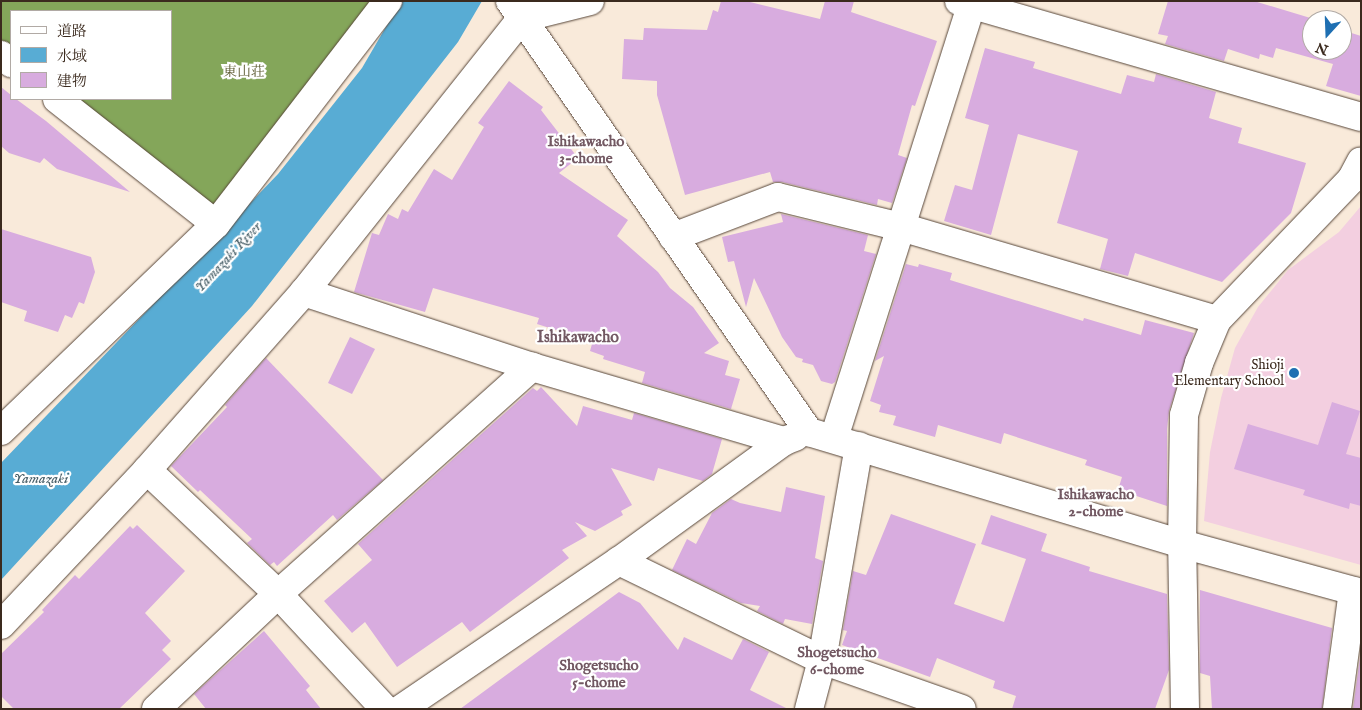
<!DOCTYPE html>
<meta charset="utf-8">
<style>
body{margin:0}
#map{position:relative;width:1362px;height:710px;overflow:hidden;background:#f9eada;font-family:"IM FELL English","Noto Serif JP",serif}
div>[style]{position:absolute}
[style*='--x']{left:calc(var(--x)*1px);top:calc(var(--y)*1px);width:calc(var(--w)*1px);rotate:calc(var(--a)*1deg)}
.built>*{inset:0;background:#f3cfe0}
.forest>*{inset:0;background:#84a65a}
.water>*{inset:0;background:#58acd4}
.building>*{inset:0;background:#d8acdf}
.roads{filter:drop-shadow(0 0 1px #58473a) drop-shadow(0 0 1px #58473a)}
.minor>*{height:28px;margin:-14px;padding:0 14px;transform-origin:14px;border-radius:14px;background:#fff}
.tertiary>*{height:28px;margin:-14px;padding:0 14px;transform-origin:14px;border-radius:14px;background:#fff}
.dots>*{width:14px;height:14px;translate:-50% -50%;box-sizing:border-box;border:2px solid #fff;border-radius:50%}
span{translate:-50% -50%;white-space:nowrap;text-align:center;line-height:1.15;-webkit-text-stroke:4.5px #fff;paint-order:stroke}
.park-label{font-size:14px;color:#605e36}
.poi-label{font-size:14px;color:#3b2a1e}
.right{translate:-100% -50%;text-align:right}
.neighbourhood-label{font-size:15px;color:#725862;font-weight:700}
.water-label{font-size:15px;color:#475e67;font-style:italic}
.quarter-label{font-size:16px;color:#725862;font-weight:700}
.frame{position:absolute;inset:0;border:2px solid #3b2a1e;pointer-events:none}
.legend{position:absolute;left:10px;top:10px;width:162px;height:90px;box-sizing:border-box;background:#fff;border:1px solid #b1aaa5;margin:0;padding:6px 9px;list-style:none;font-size:15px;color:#3b2a1e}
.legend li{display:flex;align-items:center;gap:10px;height:25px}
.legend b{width:25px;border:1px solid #b1aaa5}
.north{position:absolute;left:1302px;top:10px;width:50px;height:50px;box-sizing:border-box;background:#fff;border:1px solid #b1aaa5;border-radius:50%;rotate:200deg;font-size:14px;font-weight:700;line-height:20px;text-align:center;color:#3b2a1e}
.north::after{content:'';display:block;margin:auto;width:18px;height:22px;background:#1f6fb2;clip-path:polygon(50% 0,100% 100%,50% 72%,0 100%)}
</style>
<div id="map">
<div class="built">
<div style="clip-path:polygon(1361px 206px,1361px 565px,1204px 521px,1210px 452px,1221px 398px,1235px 348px,1258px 307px,1288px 270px,1339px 232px)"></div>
</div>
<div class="forest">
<div style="clip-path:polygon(1px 1px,388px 1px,216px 224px,57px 99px,171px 99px,171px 11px,11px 11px,11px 63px,1px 55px)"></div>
</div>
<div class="water">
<div style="clip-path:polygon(401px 1px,482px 1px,458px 42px,252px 306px,1px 580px,1px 463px,278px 174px,362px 68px)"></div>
</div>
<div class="building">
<div style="clip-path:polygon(721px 1px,746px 1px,820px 19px,825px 1px,854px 1px,851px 12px,937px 41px,915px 106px,912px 105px,898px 155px,907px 158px,892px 203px,878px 199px,877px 205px,782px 182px,773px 182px,770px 172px,685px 195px,657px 95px,657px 81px,622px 79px,624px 39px,643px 40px,644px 28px,707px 30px,713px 10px,718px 12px)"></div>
<div style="clip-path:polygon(1168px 1px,1254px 1px,1317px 20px,1312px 20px,1312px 50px,1342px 50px,1342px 30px,1361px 36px,1361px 96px,1326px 86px,1333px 64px,1276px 48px,1273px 58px,1260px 54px,1259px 59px,1228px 49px,1224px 61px,1165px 44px,1168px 36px,1158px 34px)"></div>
<div style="clip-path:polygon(985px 48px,1035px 62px,1033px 68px,1121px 94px,1127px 75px,1154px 82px,1156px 74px,1216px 92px,1209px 118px,1242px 128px,1238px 143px,1306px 163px,1291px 213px,1222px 282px,1135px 253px,1128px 276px,1100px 269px,1108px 239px,1057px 223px,1078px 151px,1018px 134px,991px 235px,944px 221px,955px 185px,972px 190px,989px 125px,965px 118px)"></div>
<div style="clip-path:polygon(509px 81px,543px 107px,541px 110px,578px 158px,559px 173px,628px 220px,617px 236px,658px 272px,670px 288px,693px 307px,719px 343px,704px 353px,729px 361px,725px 375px,740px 379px,731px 409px,642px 383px,645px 372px,603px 359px,604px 356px,590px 351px,592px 344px,571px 338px,572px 335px,537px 324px,539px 318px,433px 288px,425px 312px,354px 292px,372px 233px,379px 235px,388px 214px,398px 219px,402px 209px,408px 212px,434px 169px,452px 180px,484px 127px,478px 123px)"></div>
<div style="clip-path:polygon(1px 87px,11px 95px,11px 99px,16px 99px,46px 121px,130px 192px,57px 169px,44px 158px,40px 163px,9px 153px,1px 146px)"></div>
<div style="clip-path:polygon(781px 214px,868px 235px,864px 251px,876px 254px,835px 382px,832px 384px,821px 381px,813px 365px,802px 362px,803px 359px,796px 357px,782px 337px,754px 278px,746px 307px,734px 261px,728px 262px,722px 237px,783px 222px)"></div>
<div style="clip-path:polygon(1px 229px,91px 257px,95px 272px,84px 304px,79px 302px,72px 318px,65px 315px,58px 332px,24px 321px,27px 311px,1px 302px)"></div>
<div style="clip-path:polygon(906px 264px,918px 267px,919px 264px,952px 273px,950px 280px,1083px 321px,1084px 318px,1141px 335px,1145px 320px,1194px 333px,1169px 411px,1167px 429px,1167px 506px,1118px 490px,1122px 477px,1085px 465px,1087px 460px,1004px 433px,1001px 444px,938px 425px,935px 437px,893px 425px,896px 416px,879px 412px,881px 405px,870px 401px,884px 356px,875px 361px)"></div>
<div style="clip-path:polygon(350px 337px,375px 349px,352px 394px,328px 383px)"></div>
<div style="clip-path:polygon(266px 358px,383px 480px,337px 520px,333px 515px,277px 566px,274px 562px,270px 565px,247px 543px,252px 539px,200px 490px,198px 492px,171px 466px,227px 407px,225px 405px)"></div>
<div style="clip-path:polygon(541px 387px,577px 426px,583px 406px,632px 420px,634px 413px,722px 439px,712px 474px,703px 481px,658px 468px,654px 481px,611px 468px,632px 505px,621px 511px,623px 515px,595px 531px,575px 522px,587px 536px,562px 550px,569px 558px,470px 632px,462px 622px,397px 667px,365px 622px,352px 633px,324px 601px,372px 560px,358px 544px,533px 388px,537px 391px)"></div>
<div style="clip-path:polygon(1332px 402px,1360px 411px,1346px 454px,1361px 458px,1361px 506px,1350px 503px,1349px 509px,1303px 495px,1305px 490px,1234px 469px,1248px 424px,1318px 445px)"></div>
<div style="clip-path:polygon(786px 487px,825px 496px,815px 558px,823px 561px,812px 624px,785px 619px,783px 624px,757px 611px,760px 606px,741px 603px,672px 570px,687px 539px,696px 544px,712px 513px,731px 499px,740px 503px,781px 512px)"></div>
<div style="clip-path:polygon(891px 514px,976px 544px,954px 604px,1004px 622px,1026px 559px,981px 544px,991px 515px,1047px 534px,1041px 551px,1090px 567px,1089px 571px,1167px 594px,1169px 670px,1155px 709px,1012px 709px,1016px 696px,993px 688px,995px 681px,937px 658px,930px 677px,842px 645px,847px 631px,843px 630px,853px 571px,866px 575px)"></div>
<div style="clip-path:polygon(137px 525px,185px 571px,145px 613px,171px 641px,162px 650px,171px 659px,119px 709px,14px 709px,1px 696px,1px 654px,44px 612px,42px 610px,75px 575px,79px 579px,130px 526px,133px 529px)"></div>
<div style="clip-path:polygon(1200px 590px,1332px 628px,1322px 709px,1212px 709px,1210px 676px,1200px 673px)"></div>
<div style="clip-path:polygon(619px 592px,640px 603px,678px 650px,684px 637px,732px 660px,743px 639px,769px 652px,750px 690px,788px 709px,460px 709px)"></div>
<div style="clip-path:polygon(264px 631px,310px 686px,306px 690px,321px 709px,206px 709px,194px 694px)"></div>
<div style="clip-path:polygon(1361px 650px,1361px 709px,1353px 709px)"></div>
</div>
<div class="roads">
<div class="minor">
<div style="--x:959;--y:1;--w:418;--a:16.1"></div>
<div style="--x:522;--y:18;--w:70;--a:-14"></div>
<div style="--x:1;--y:55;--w:13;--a:39"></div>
<div style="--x:57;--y:99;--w:202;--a:38.2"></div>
<div style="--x:673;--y:237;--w:112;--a:-20.9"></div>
<div style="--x:778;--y:197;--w:127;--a:13.7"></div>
<div style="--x:901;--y:227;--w:329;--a:16.4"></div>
<div style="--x:304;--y:292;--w:240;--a:18.2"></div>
<div style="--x:532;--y:367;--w:263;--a:16.4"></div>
<div style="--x:1;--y:431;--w:298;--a:-43.9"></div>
<div style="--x:216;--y:224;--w:282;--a:-52.4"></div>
<div style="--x:834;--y:438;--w:459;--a:-72.4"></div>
<div style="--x:147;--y:470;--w:180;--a:43.4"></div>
<div style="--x:278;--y:594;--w:157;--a:47.1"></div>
<div style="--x:619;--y:561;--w:226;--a:26"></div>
<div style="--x:822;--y:660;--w:148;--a:19.3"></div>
<div style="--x:1;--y:625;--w:213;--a:-46.7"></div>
<div style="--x:147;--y:470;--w:237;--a:-48.6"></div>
<div style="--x:304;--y:292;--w:350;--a:-51.5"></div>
<div style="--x:522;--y:18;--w:17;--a:-83"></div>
<div style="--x:156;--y:709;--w:168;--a:-43.3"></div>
<div style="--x:278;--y:594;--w:341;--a:-41.8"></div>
<div style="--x:401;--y:709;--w:263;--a:-34.2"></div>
<div style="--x:619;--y:561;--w:204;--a:-36"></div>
<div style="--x:784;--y:441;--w:12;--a:-20"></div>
<div style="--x:809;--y:709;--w:51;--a:-75.1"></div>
<div style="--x:822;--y:660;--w:217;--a:-80.2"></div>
<div style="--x:1185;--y:709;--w:165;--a:-91"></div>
<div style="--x:1182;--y:544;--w:129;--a:-89.1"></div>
<div style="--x:1184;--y:415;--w:54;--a:-73.9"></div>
<div style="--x:1199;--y:363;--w:47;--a:-67.3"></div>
<div style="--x:1217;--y:320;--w:194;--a:-46.3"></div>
<div style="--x:1351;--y:180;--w:21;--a:-62"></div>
<div style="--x:1337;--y:709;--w:119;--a:-82.3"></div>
</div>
<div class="tertiary">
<div style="--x:510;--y:1;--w:525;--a:55.25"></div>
<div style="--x:809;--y:432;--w:389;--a:16.7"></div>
<div style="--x:1182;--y:544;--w:186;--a:15.3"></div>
</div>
</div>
<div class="dots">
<div style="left:1294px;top:373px;background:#1f6fb2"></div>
</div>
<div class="park-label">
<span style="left:244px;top:72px">東山荘</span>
</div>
<div class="poi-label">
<span class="right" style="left:1284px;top:373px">Shioji<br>Elementary School</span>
</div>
<div class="neighbourhood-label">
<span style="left:586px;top:150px">Ishikawacho<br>3-chome</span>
<span style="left:1096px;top:503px">Ishikawacho<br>2-chome</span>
<span style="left:837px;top:661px">Shogetsucho<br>6-chome</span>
<span style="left:599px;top:674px">Shogetsucho<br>5-chome</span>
</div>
<div class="water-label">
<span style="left:228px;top:257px;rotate:-47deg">Yamazaki River</span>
<span style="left:41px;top:479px">Yamazaki</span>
</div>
<div class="quarter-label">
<span style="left:578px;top:338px">Ishikawacho</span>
</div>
<div class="frame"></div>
<ul class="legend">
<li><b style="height:6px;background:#fff"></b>道路</li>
<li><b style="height:14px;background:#58acd4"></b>水域</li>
<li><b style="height:14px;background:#d8acdf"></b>建物</li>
</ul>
<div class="north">N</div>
</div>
